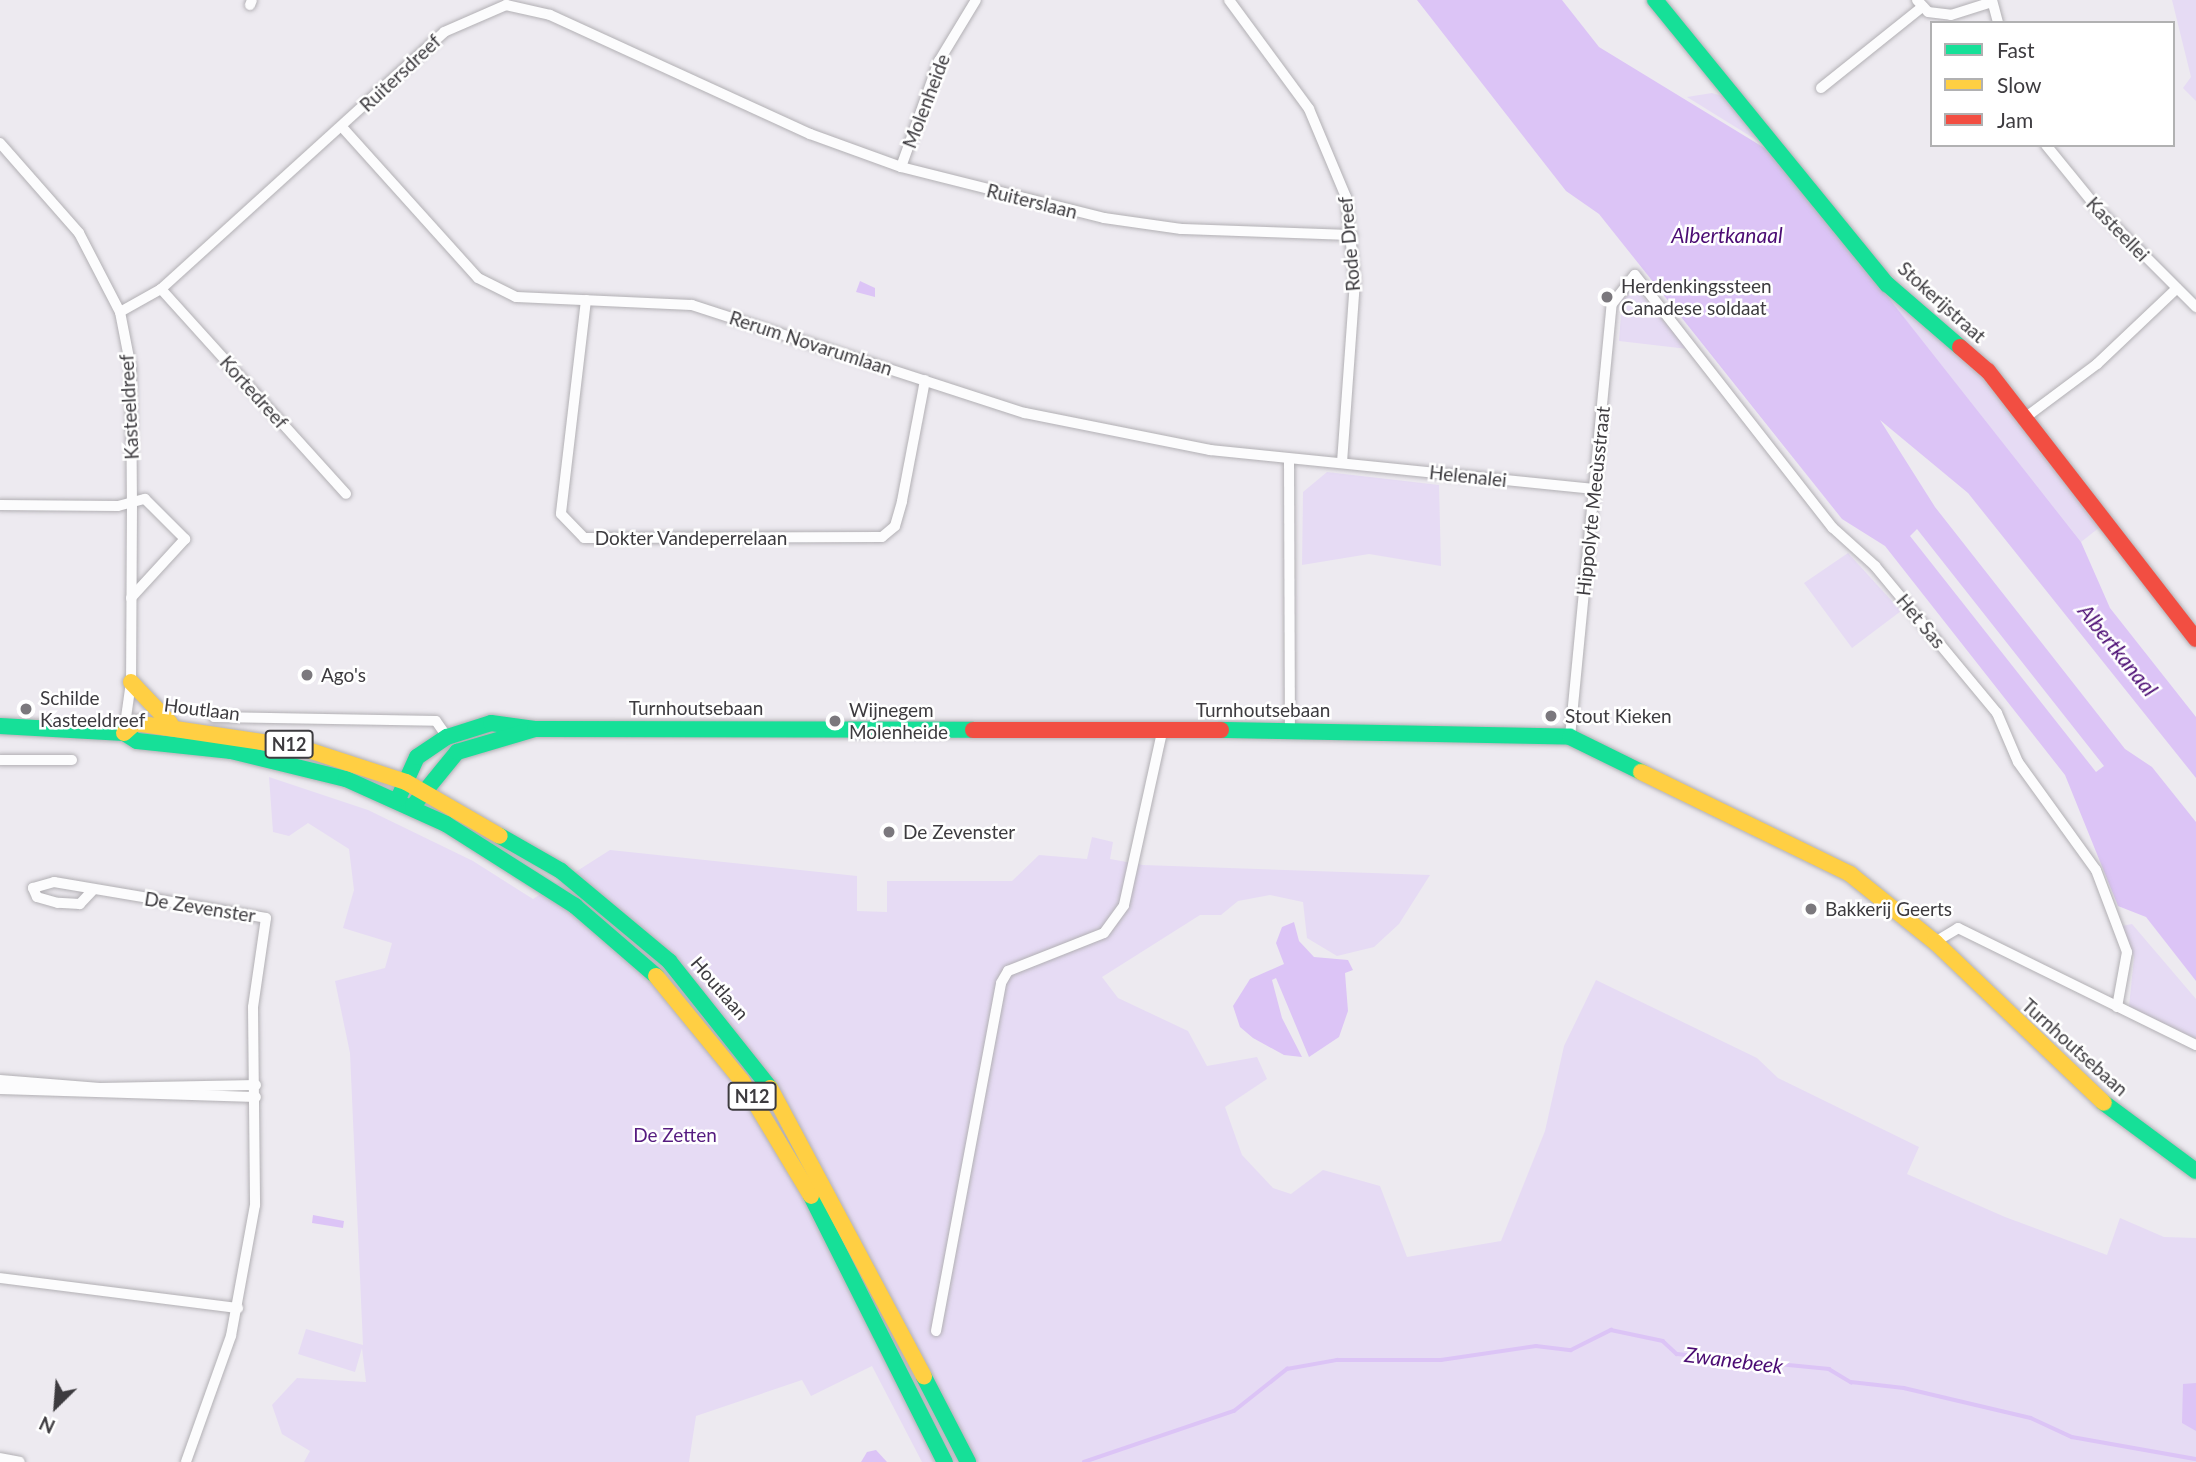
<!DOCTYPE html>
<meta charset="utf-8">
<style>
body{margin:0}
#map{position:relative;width:2196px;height:1462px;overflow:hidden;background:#edeaf0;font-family:Lato,sans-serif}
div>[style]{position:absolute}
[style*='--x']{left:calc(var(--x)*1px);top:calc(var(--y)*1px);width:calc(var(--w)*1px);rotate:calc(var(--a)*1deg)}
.green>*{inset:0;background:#e6dbf4}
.water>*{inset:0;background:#dcc4f6}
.stream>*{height:3.5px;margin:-1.75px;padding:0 1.75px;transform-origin:1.75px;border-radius:1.75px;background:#dcc4f6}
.roads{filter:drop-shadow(0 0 2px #b2b0b4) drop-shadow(0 0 2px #b2b0b4)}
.street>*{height:10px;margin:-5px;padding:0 5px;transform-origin:5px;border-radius:5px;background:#fcfcfd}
.fast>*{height:16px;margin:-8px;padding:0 8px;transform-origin:8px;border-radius:8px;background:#16e098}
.slow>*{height:16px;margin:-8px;padding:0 8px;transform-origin:8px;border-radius:8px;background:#ffcf43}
.jam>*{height:16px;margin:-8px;padding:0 8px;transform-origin:8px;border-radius:8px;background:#f24e42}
.dots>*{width:19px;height:19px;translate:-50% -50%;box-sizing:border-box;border:4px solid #fff;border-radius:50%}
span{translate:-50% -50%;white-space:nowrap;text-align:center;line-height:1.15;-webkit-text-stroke:5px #fff;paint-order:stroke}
.shield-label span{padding:2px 5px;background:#fff;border:2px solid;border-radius:5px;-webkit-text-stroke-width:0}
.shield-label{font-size:18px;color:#3d3b3f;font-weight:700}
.street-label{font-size:19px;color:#3d3b3f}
.poi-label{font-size:19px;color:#3d3b3f}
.left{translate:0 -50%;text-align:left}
.park-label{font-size:19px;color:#561c80}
.water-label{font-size:21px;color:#4b0c73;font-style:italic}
.legend{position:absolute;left:1930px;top:21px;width:245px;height:126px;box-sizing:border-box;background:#fff;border:2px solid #b1b1b2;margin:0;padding:9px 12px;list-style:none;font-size:21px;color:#3d3b3f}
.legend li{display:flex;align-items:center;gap:14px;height:35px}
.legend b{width:35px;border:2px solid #b1b1b2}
.north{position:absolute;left:21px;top:1371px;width:70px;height:70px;-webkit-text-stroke:5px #fff;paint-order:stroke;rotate:205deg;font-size:19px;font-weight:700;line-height:28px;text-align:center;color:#3d3b3f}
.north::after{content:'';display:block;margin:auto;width:24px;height:32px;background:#3d3b3f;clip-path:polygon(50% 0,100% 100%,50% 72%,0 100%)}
</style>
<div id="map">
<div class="green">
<div style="clip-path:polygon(2172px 0,2196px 0,2196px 101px,2183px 88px,2191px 77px)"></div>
<div style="clip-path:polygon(1712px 93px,1725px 97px,1771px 149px,1687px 97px)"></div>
<div style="clip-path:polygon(1636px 289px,1688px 349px,1619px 341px,1622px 300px)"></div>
<div style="clip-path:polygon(1881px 289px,1982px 377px,2100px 527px,2081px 542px)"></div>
<div style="clip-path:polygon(1327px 472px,1439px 485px,1441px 566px,1369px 554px,1302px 565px,1303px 492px)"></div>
<div style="clip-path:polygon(1848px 553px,1901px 611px,1852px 648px,1804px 583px)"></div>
<div style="clip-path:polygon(269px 777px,368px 810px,473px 861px,533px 899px,610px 850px,857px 876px,857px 911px,887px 912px,887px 881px,1012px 881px,1039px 855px,1087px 859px,1092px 837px,1113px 842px,1110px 859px,1143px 865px,1430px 875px,1399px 924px,1374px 947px,1337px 956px,1307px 938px,1303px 902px,1270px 895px,1238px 901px,1221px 915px,1200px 915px,1102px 977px,1118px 998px,1188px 1031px,1207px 1066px,1257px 1057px,1267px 1079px,1225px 1107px,1242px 1155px,1273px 1188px,1291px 1194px,1323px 1170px,1380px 1186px,1407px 1257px,1501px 1241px,1545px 1131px,1564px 1046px,1596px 980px,1757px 1058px,1778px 1078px,1919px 1147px,1907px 1174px,2005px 1217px,2107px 1255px,2120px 1218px,2164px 1237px,2196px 1238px,2196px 1462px,922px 1462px,872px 1366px,811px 1396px,802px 1380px,696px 1416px,689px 1462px,304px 1462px,310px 1451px,282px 1434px,272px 1405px,297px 1378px,366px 1382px,362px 1348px,355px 1372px,298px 1354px,306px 1329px,363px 1345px,350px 1053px,335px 981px,385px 968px,392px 943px,343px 928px,354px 890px,349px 849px,308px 823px,289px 836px,273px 832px)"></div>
<div style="clip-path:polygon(2132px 924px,2196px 999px,2196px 1039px,2129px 1007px,2134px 957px,2122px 926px)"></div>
</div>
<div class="water">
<div style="clip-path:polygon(evenodd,1417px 0,1562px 0,1599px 47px,1776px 155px,2081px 542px,2110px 608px,2196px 717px,2196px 778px,1968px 493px,1880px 420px,1935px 507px,2125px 749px,2152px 767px,2196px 822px,2196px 981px,2146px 917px,2118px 906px,2065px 775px,1885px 546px,1842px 519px,1599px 214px,1566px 191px,1417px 0,1917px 529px,2104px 766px,2096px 772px,1910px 536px,1917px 529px)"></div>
<div style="clip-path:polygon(860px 281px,875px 288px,875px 297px,856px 292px)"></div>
<div style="clip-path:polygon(1294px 922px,1299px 941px,1314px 957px,1348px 960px,1353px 970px,1345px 973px,1348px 1011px,1339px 1037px,1309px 1057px,1276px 978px,1272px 980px,1282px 1018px,1302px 1057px,1284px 1055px,1253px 1038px,1240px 1027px,1233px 1006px,1250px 979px,1284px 964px,1276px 943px,1282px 927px)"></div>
<div style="clip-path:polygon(313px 1215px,344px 1221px,343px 1228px,312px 1223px)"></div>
<div style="clip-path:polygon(2196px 1383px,2196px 1431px,2182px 1423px,2183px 1384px)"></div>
<div style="clip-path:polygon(876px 1450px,887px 1462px,861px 1462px,867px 1452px)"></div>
</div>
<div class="stream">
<div style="--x:1084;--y:1462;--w:158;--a:-18.8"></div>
<div style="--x:1234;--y:1411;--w:68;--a:-38.4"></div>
<div style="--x:1287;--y:1369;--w:51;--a:-10.2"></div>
<div style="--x:1337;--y:1360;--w:104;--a:0"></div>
<div style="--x:1441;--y:1360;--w:96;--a:-8.4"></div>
<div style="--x:1536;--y:1346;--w:35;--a:7"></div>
<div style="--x:1571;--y:1350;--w:45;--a:-26.6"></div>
<div style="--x:1611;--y:1330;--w:53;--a:11.9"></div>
<div style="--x:1663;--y:1341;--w:19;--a:43"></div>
<div style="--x:1677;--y:1354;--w:153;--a:5.6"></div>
<div style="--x:1829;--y:1369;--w:26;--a:31"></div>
<div style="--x:1851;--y:1382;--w:53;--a:6.5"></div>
<div style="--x:1904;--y:1388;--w:130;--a:13.3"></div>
<div style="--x:2031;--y:1418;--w:45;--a:24.9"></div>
<div style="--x:2072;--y:1437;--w:126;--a:10.1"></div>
</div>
<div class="roads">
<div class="street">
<div style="--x:1229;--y:0;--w:135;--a:53.7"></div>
<div style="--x:1309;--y:109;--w:95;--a:67.2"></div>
<div style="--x:1346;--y:197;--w:84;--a:83.9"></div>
<div style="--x:1355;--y:281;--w:182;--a:94.1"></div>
<div style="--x:1917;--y:0;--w:16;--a:47"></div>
<div style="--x:1928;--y:12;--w:23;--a:7"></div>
<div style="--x:1951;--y:15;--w:43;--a:-17.6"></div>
<div style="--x:1992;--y:0;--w:24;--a:75"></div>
<div style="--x:250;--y:5;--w:5;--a:-68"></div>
<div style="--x:1821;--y:88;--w:129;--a:-38.7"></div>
<div style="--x:342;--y:127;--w:203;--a:48"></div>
<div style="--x:478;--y:278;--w:42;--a:26.6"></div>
<div style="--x:516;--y:297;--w:176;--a:2.6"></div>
<div style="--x:692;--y:305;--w:350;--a:18"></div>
<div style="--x:1025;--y:413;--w:189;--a:11.3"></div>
<div style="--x:1210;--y:450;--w:386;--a:5.8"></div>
<div style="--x:0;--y:143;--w:120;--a:48.7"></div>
<div style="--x:79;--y:233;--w:89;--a:62.6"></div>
<div style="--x:120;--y:312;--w:57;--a:78.9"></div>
<div style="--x:131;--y:368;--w:134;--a:89.6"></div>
<div style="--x:132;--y:502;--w:180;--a:90.3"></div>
<div style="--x:131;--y:682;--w:50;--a:98"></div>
<div style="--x:2046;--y:145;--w:82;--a:50.9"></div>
<div style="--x:2098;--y:209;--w:139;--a:45"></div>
<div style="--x:901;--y:167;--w:113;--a:-70.3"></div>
<div style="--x:939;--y:61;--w:71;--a:-58.8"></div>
<div style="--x:161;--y:289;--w:276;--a:47.9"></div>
<div style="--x:586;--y:300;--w:215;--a:96.7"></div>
<div style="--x:561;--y:514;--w:33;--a:46"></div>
<div style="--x:584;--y:538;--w:298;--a:-0.2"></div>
<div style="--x:882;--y:537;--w:17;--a:-40"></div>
<div style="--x:895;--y:526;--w:26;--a:-74"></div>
<div style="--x:902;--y:501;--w:123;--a:-79.2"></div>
<div style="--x:120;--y:312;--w:47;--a:-29.3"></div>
<div style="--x:161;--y:289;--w:382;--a:-42.2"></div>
<div style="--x:444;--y:32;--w:68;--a:-23.5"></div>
<div style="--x:506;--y:5;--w:45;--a:12.8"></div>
<div style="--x:550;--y:15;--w:286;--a:24.6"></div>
<div style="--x:810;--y:134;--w:97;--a:19.9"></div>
<div style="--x:901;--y:167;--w:209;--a:14.1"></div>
<div style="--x:1104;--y:218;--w:78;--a:8.1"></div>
<div style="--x:1181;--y:229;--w:171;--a:2"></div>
<div style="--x:2026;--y:417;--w:89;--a:-36.7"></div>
<div style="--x:2097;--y:364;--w:110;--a:-43.5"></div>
<div style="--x:1289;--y:459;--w:271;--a:89.8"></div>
<div style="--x:0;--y:505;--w:118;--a:0.5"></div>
<div style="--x:118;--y:506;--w:28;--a:-15"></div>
<div style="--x:145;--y:499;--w:57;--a:45"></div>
<div style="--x:185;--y:539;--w:80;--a:132.5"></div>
<div style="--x:214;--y:717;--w:222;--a:1"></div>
<div style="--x:436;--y:721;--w:19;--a:55"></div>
<div style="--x:1570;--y:737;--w:435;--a:-84.5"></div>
<div style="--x:1612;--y:304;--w:37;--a:-52"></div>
<div style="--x:1635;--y:275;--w:321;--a:52"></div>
<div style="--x:1833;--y:528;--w:57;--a:42.1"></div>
<div style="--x:1875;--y:566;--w:191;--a:50.3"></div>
<div style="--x:1997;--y:713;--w:53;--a:66.8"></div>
<div style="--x:2018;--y:762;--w:133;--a:54.2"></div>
<div style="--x:2096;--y:870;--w:88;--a:69.3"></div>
<div style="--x:2127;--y:952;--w:56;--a:100.3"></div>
<div style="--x:0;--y:760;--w:72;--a:0"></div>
<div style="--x:92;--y:891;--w:18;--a:133"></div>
<div style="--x:80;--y:904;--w:22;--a:-177"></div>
<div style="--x:58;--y:903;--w:22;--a:-164"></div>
<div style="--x:37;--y:897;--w:10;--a:-114"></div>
<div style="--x:33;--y:888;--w:22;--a:-16"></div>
<div style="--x:54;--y:882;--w:215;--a:9.6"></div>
<div style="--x:266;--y:918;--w:90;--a:98.3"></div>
<div style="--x:253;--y:1007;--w:198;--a:89.4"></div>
<div style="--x:255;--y:1205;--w:133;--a:100.4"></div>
<div style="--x:231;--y:1336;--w:134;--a:109.7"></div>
<div style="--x:1935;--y:942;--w:27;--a:-31"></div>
<div style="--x:1958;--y:928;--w:265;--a:26.2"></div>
<div style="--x:0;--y:1080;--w:100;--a:4.6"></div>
<div style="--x:100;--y:1088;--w:156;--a:-1.1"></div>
<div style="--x:0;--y:1089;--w:256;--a:1.8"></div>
<div style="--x:0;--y:1278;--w:240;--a:7.2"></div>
<div style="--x:936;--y:1331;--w:354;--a:-79.4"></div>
<div style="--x:1001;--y:983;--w:14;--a:-60"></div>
<div style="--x:1008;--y:971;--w:103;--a:-21.6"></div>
<div style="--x:1104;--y:933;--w:34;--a:-54"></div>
<div style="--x:1124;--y:905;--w:177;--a:-77.6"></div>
<div style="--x:0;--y:1458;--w:20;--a:11"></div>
</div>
<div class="fast">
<div style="--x:1655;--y:0;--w:367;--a:50.8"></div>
<div style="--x:1887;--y:284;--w:96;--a:40.8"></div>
<div style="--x:0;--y:726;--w:124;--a:3.2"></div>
<div style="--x:124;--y:733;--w:15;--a:32"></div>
<div style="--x:137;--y:741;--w:95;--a:6.1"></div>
<div style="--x:231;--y:751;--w:118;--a:13.7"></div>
<div style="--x:346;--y:779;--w:110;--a:24.2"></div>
<div style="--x:446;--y:824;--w:153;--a:32.4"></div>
<div style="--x:575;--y:906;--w:107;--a:40.8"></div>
<div style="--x:1221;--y:730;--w:349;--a:1.1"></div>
<div style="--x:1570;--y:737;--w:79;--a:26.2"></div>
<div style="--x:398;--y:799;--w:46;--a:-65.7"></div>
<div style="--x:417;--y:757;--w:36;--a:-34"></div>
<div style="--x:447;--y:737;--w:46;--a:-17.7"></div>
<div style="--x:491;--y:723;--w:44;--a:7.8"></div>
<div style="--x:413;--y:806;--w:70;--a:-50.8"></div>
<div style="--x:457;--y:752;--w:81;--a:-16.4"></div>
<div style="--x:535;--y:729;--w:438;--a:0.1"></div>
<div style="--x:500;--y:836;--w:70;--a:29.8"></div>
<div style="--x:561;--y:871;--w:141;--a:39.8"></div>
<div style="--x:669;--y:961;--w:162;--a:51.5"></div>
<div style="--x:2104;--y:1103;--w:114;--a:36.5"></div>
<div style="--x:811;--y:1196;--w:298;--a:63.3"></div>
<div style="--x:924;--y:1377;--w:96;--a:62.6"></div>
</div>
<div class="slow">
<div style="--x:131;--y:682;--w:57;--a:46.4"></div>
<div style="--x:124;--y:733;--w:15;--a:-42"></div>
<div style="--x:135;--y:723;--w:169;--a:8.5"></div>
<div style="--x:302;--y:748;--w:109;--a:18.1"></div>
<div style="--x:406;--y:782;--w:108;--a:29.9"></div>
<div style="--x:1641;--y:772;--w:233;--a:26"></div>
<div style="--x:1850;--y:874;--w:109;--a:38.7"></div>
<div style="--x:1935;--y:942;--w:233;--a:43.6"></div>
<div style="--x:656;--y:976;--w:136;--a:50.7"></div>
<div style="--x:742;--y:1081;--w:134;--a:59"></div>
<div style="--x:770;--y:1088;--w:327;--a:61.9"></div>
</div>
<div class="jam">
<div style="--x:1960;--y:347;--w:37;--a:41"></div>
<div style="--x:1988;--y:371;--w:339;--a:52.2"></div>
<div style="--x:973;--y:730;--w:248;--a:0"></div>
</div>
</div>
<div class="dots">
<div style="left:1607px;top:297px;background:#7b787d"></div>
<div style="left:307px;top:675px;background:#7b787d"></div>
<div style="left:26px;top:709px;background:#7b787d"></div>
<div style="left:1551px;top:716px;background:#7b787d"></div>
<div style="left:835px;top:721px;background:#7b787d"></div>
<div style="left:889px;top:832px;background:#7b787d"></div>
<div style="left:1811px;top:909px;background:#7b787d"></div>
</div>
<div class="shield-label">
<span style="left:289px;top:744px">N12</span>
<span style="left:752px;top:1096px">N12</span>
</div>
<div class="street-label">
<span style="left:400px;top:73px;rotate:-43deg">Ruitersdreef</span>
<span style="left:926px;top:101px;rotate:-69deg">Molenheide</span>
<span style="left:1032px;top:201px;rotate:14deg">Ruiterslaan</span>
<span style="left:2118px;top:229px;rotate:46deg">Kasteellei</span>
<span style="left:1349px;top:244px;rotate:-95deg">Rode Dreef</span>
<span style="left:1942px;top:302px;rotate:42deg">Stokerijstraat</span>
<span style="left:811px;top:343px;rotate:18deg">Rerum Novarumlaan</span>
<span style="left:254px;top:392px;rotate:48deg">Kortedreef</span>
<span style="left:129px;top:407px;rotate:-93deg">Kasteeldreef</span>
<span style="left:1468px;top:476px;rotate:6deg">Helenalei</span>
<span style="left:1593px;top:501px;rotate:-84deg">Hippolyte Meeùsstraat</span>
<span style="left:691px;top:538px">Dokter Vandeperrelaan</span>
<span style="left:1921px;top:621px;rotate:50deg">Het Sas</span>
<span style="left:696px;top:708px">Turnhoutsebaan</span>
<span style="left:202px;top:709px;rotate:7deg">Houtlaan</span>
<span style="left:1263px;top:710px">Turnhoutsebaan</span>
<span style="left:200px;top:907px;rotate:9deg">De Zevenster</span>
<span style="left:720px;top:988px;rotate:49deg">Houtlaan</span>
<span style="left:2075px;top:1047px;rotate:42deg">Turnhoutsebaan</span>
</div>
<div class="poi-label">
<span class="left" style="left:1621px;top:297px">Herdenkingssteen<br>Canadese soldaat</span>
<span class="left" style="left:321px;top:675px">Ago's</span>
<span class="left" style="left:40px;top:709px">Schilde<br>Kasteeldreef</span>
<span class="left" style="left:849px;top:721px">Wijnegem<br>Molenheide</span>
<span class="left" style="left:1565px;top:716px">Stout Kieken</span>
<span class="left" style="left:903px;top:832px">De Zevenster</span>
<span class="left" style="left:1825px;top:909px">Bakkerij Geerts</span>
</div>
<div class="park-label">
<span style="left:675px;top:1135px">De Zetten</span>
</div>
<div class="water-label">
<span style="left:1727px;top:235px">Albertkanaal</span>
<span style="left:2118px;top:650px;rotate:51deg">Albertkanaal</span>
<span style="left:1734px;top:1360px;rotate:7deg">Zwanebeek</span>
</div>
<ul class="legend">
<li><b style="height:9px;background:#16e098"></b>Fast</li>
<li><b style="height:9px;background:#ffcf43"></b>Slow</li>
<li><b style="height:9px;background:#f24e42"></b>Jam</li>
</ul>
<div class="north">N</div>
</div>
